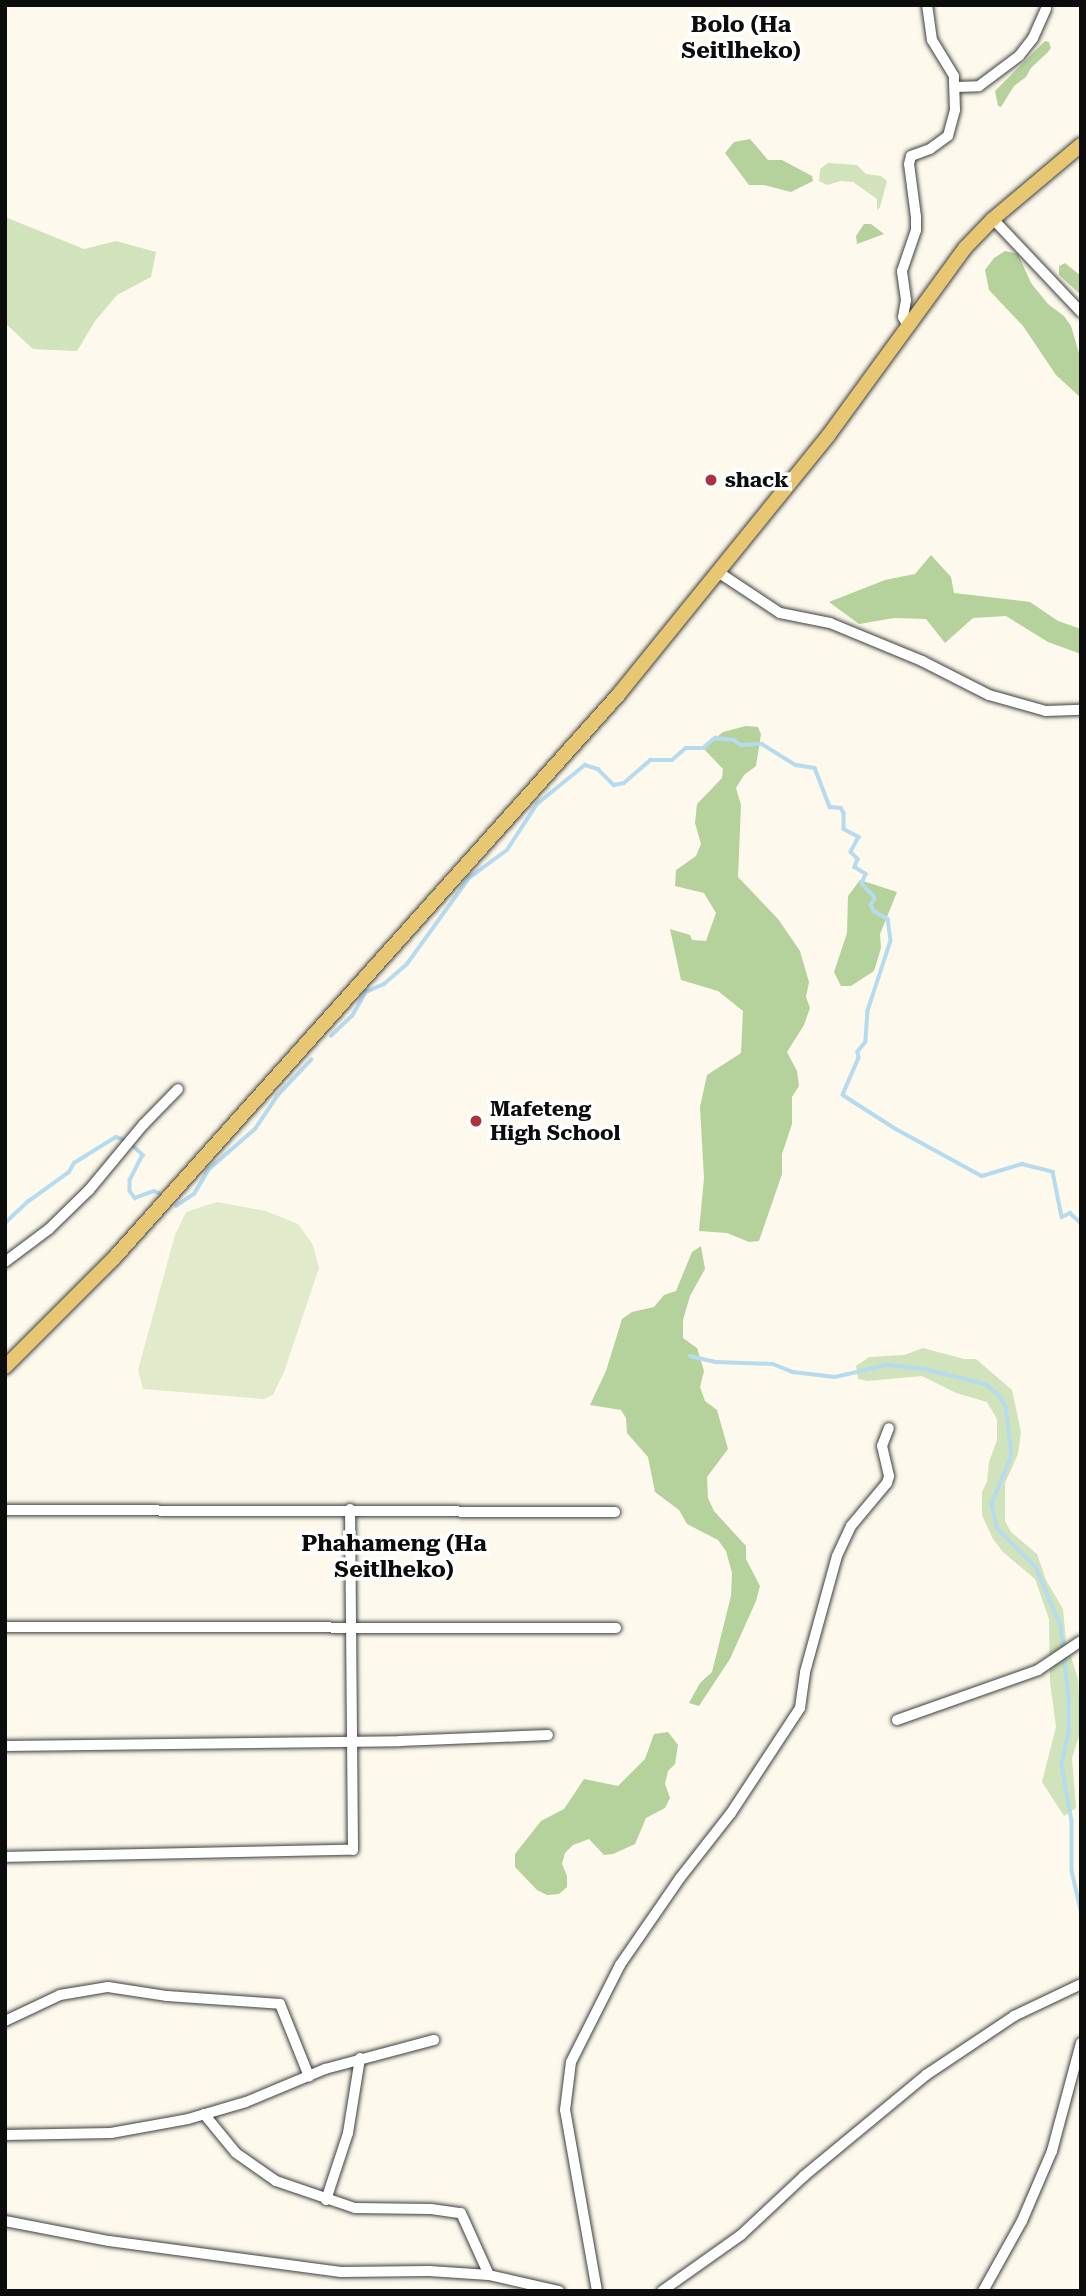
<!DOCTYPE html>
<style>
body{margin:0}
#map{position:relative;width:1086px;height:2296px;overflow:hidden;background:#fdf9ec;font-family:"Roboto Serif",serif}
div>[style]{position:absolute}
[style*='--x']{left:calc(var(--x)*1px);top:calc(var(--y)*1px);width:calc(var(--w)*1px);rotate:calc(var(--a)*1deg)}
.green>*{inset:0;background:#d0e3ba}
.forest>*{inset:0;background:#b5d19c}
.pitch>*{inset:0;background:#e1ebcb}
.stream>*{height:3.5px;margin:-1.75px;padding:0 1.75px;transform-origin:1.75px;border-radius:1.75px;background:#b7dbee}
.roads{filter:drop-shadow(0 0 2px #3f3f3f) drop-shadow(0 0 2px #3f3f3f)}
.minor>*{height:10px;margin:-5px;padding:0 5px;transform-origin:5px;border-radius:5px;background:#fff}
.primary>*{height:14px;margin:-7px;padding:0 7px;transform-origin:7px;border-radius:7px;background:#e8c772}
.dots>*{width:19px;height:19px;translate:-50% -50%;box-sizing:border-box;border:4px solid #fff;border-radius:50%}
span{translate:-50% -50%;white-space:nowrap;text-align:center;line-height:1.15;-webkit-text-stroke:7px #fff;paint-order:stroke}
.poi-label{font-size:21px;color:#0c0c0c;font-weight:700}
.left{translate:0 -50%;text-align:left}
.neighbourhood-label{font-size:23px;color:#0c0c0c;font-weight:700}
.frame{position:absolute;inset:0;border:7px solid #0c0c0c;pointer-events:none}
</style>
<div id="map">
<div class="green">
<div style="clip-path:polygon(828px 163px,857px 165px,866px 174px,881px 176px,887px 181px,880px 207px,877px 210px,877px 199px,853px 182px,841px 181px,827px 185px,819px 181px,820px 169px)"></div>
<div style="clip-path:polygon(5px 217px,84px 249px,116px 241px,156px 252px,151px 277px,117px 295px,95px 321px,77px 351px,33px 349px,5px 323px)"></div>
<div style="clip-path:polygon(923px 1348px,964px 1359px,976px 1359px,1012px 1390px,1021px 1432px,1018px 1454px,1005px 1483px,1005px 1521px,1011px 1532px,1037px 1554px,1046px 1580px,1063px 1609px,1066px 1641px,1078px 1679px,1081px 1730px,1072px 1758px,1076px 1808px,1064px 1816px,1042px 1782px,1056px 1727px,1050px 1682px,1049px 1619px,1035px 1579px,1003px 1552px,993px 1539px,982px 1515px,982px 1492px,987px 1482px,989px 1462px,997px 1440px,997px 1419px,987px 1402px,956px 1393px,922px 1376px,867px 1381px,858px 1379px,856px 1366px,869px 1357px,904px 1355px)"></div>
</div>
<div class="forest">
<div style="clip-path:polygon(1045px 41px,1049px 42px,1051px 48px,1048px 52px,1031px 68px,1026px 77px,1014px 86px,1001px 107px,998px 106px,995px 91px)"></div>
<div style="clip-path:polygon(750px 139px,768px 160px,782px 160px,812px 176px,813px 181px,791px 192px,764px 185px,749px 185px,725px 153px,734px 142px)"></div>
<div style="clip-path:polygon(864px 224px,871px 224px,884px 234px,857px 244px,856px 236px)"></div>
<div style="clip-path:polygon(1005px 251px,1018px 254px,1031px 283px,1048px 304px,1064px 316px,1071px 326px,1081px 360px,1081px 398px,1056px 375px,1023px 326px,989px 290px,985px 270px,994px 258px)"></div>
<div style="clip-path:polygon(1065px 263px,1081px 276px,1081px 295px,1059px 275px,1059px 266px)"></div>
<div style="clip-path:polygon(931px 555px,951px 577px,954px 593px,1030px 602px,1058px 621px,1081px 629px,1081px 654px,1048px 642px,1006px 616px,973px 618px,945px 643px,926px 619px,894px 618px,859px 624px,829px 602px,885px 580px,915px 574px)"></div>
<div style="clip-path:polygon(746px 726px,758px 727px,761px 734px,756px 766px,744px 775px,736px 788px,741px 805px,738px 877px,778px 919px,800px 951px,809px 982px,806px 997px,810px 1008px,804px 1025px,787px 1052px,797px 1071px,799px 1086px,792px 1097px,792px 1124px,782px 1154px,782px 1174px,759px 1241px,749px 1242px,727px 1233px,699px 1231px,704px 1178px,700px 1107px,707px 1075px,741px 1053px,743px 1011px,718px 991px,681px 980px,670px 929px,690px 935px,692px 940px,706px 941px,716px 913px,704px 893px,675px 886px,676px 870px,696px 856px,701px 844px,695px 823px,697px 804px,722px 778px,723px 769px,703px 748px,723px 732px)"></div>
<div style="clip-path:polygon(860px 880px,897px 892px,880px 934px,881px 948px,874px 971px,851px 986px,841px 986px,834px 972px,847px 933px,848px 896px)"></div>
<div style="clip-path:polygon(701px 1246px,705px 1269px,690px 1296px,683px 1320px,683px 1338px,697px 1348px,704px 1371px,700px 1387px,705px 1401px,717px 1410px,728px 1449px,707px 1477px,708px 1498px,714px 1511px,746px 1546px,746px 1559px,760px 1586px,756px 1601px,730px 1659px,699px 1706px,689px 1703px,700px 1683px,712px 1672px,731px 1596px,732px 1573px,726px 1551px,718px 1540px,687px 1524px,679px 1510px,655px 1492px,648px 1457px,627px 1433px,626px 1418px,621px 1410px,590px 1405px,606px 1371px,622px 1319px,632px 1312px,654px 1307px,664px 1295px,676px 1291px,692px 1252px)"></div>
<div style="clip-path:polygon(668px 1732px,678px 1745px,675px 1764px,668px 1771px,665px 1784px,670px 1798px,665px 1808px,646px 1818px,635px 1844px,613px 1854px,604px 1855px,589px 1839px,573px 1845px,565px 1853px,562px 1864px,567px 1876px,567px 1887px,559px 1894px,547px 1895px,537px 1890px,515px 1867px,515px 1854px,541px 1821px,564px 1809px,584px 1779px,618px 1786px,645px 1759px,654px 1734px)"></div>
</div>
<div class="pitch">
<div style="clip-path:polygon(217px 1202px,266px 1211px,298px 1224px,313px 1245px,319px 1268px,284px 1372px,273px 1395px,264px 1399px,143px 1389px,138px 1370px,175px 1235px,186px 1212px)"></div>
</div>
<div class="stream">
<div style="--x:331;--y:1036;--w:29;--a:-44"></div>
<div style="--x:352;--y:1016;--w:28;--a:-60"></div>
<div style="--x:366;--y:992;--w:20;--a:-24"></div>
<div style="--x:384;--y:984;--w:30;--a:-41"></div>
<div style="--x:407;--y:964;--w:106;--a:-54.2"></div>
<div style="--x:469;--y:878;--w:47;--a:-36.4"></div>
<div style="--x:507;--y:850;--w:55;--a:-56.9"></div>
<div style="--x:537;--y:804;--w:62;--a:-39.1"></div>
<div style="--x:585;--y:765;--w:14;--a:17"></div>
<div style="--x:598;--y:769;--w:23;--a:45"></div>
<div style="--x:614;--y:785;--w:10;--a:-11"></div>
<div style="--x:624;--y:783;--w:35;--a:-41"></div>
<div style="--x:650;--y:760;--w:22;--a:0"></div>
<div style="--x:672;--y:760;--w:18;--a:-41"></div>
<div style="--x:686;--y:748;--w:17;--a:0"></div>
<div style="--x:703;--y:748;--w:16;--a:-40"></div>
<div style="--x:715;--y:738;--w:19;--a:6"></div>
<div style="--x:734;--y:740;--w:9;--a:36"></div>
<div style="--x:741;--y:745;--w:21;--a:-3"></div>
<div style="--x:762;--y:744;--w:40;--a:32"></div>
<div style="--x:796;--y:765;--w:19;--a:9"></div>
<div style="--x:815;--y:768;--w:42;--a:69"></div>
<div style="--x:830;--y:807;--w:11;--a:5"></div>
<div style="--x:841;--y:808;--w:6;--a:59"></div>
<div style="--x:844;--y:813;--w:16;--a:90"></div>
<div style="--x:844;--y:829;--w:17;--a:28"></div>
<div style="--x:859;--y:837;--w:17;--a:118"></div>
<div style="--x:851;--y:852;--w:10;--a:45"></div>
<div style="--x:858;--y:859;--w:9;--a:111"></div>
<div style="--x:855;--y:867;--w:13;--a:32"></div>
<div style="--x:866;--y:874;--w:11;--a:112"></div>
<div style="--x:862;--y:884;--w:16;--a:45"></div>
<div style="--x:873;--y:895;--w:4;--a:63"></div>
<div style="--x:875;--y:899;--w:7;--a:124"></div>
<div style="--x:871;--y:905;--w:7;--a:63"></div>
<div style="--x:874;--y:911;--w:16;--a:30"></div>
<div style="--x:888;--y:919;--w:22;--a:82"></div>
<div style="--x:891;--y:941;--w:74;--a:108.2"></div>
<div style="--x:868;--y:1011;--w:31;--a:94"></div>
<div style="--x:866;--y:1042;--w:13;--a:129"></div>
<div style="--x:858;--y:1052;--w:6;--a:81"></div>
<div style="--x:859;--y:1058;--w:40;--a:113.4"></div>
<div style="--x:843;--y:1095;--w:63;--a:32.7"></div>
<div style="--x:896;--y:1129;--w:98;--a:28.7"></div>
<div style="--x:982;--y:1176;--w:42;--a:-16.7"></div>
<div style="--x:1022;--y:1164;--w:32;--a:14"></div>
<div style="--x:1053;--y:1172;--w:46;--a:78.7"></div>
<div style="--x:1062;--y:1217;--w:9;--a:-27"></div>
<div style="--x:1070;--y:1213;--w:15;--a:42"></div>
<div style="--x:176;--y:1206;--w:22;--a:-34"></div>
<div style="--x:194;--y:1194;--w:29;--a:-59"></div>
<div style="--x:209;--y:1169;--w:61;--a:-41"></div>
<div style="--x:255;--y:1129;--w:40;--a:-56"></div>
<div style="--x:277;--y:1096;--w:50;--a:-46.6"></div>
<div style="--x:5;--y:1223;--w:33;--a:-43"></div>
<div style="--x:29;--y:1201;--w:49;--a:-35.9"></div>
<div style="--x:69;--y:1172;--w:10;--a:-61"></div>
<div style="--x:74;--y:1163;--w:49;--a:-31.8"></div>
<div style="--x:116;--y:1137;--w:13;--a:18"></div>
<div style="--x:128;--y:1141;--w:21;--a:43"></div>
<div style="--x:143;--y:1155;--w:28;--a:117"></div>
<div style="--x:130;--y:1180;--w:11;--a:90"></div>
<div style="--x:130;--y:1191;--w:9;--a:54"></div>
<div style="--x:135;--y:1198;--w:20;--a:-20"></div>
<div style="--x:154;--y:1191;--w:5;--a:22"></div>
<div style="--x:690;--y:1356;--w:27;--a:13"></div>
<div style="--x:716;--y:1362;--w:57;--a:2"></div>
<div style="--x:773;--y:1364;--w:22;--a:22"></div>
<div style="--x:793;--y:1372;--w:42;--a:6.8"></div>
<div style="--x:835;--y:1377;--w:53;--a:-13"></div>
<div style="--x:887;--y:1365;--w:38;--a:6"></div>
<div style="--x:925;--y:1369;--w:62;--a:14"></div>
<div style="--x:985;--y:1384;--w:16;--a:38"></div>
<div style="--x:998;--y:1394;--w:15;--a:58"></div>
<div style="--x:1006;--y:1407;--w:48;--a:82.9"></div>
<div style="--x:1012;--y:1455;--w:53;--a:112.2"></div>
<div style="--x:992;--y:1504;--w:25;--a:78"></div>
<div style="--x:997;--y:1528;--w:55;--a:45"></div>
<div style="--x:1036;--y:1567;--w:64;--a:67"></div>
<div style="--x:1061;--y:1626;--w:73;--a:83.7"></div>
<div style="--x:1069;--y:1699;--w:33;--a:90"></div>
<div style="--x:1069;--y:1732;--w:35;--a:102"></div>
<div style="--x:1062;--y:1766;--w:56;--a:79.7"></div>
<div style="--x:1072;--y:1821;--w:50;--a:90"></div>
<div style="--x:1072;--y:1871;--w:39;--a:77"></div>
</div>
<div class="roads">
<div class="minor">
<div style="--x:956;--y:87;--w:23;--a:-2"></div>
<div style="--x:979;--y:86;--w:50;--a:-36.9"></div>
<div style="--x:1019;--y:56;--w:23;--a:-52"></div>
<div style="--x:1033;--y:38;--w:32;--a:-66"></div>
<div style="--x:993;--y:219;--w:128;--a:46.6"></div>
<div style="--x:908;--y:326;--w:10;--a:-119"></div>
<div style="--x:903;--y:317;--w:17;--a:-80"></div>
<div style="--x:906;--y:300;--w:29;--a:-98"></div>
<div style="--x:902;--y:271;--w:43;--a:-71.1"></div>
<div style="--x:916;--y:230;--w:13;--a:-90"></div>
<div style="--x:916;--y:217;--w:53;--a:-97.5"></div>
<div style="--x:909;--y:164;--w:8;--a:-76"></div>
<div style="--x:911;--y:156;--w:20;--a:-20"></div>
<div style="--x:930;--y:149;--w:22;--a:-36"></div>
<div style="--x:948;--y:136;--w:27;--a:-75"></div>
<div style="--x:955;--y:110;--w:34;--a:-92"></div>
<div style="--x:954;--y:76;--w:42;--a:-121.4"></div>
<div style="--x:932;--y:40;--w:35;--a:-98"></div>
<div style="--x:718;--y:572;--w:74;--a:33.5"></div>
<div style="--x:780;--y:613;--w:51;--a:11.3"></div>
<div style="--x:830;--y:623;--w:100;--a:22.4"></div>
<div style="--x:922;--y:661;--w:75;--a:26.9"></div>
<div style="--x:989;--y:695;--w:59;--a:15.7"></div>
<div style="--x:1046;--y:711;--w:35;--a:-2"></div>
<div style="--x:5;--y:1262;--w:55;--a:-36.9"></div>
<div style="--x:49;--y:1229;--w:56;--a:-44.3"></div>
<div style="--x:89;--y:1190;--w:85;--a:-50.3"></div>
<div style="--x:143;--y:1125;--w:50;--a:-45.8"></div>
<div style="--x:5;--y:1510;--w:610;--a:0.19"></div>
<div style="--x:5;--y:1627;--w:611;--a:0.09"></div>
<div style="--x:897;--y:1720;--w:150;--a:-19.5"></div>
<div style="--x:1038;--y:1670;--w:52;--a:-34"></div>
<div style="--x:5;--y:1746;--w:395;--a:-0.7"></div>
<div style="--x:400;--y:1741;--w:148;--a:-2.3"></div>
<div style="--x:5;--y:1857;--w:348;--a:-1.2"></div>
<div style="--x:353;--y:1850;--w:341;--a:-90.5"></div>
<div style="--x:5;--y:2021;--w:61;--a:-25.3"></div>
<div style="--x:60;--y:1995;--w:49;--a:-9.5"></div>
<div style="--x:108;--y:1987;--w:60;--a:8.7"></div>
<div style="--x:167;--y:1996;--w:113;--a:4"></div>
<div style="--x:280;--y:2004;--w:78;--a:68.1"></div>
<div style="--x:204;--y:2114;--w:50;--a:50.6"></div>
<div style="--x:236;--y:2153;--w:49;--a:35"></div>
<div style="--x:276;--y:2181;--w:83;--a:18.9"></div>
<div style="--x:355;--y:2208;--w:76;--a:0.8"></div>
<div style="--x:431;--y:2209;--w:30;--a:8"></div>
<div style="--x:461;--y:2213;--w:68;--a:65.7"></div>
<div style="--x:5;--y:2135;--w:106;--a:-1.1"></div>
<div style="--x:111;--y:2133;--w:78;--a:-10.3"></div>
<div style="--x:188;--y:2119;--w:60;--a:-16.3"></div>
<div style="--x:246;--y:2102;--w:86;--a:-22.7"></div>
<div style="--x:325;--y:2069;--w:113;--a:-14.9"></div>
<div style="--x:326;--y:2200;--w:71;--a:-71.8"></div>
<div style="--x:348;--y:2133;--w:76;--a:-80.9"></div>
<div style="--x:5;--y:2221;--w:106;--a:10.9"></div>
<div style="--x:109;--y:2241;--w:234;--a:7.6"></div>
<div style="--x:341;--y:2272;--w:88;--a:-0.7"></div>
<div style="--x:429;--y:2271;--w:60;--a:3.8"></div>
<div style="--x:489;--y:2275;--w:72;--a:12.9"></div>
<div style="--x:597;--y:2291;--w:184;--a:-100"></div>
<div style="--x:565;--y:2110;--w:48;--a:-82.9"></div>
<div style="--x:571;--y:2062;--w:109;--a:-63.2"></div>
<div style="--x:620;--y:1965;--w:106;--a:-55.4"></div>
<div style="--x:680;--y:1878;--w:83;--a:-51.9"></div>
<div style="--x:731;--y:1813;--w:126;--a:-56.7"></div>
<div style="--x:800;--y:1708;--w:36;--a:-82"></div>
<div style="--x:805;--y:1672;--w:120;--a:-74.6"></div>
<div style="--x:837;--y:1556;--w:33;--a:-65"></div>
<div style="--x:851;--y:1526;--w:56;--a:-50.1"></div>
<div style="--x:887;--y:1483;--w:7;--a:-74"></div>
<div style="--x:889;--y:1476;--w:31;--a:-103"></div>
<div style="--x:882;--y:1446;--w:19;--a:-69"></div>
<div style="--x:662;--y:2291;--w:97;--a:-35.3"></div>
<div style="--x:741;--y:2235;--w:86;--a:-43.1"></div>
<div style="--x:804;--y:2176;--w:158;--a:-39.6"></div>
<div style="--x:926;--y:2075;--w:106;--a:-33.8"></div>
<div style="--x:1014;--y:2016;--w:74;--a:-25.5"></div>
<div style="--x:983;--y:2291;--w:80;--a:-60.9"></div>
<div style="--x:1022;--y:2221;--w:76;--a:-66.8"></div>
<div style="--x:1052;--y:2151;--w:112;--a:-75"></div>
</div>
<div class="primary">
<div style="--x:5;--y:1367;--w:156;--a:-45"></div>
<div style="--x:115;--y:1257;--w:756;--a:-48.16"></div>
<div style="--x:619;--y:694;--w:332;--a:-51"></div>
<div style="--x:828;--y:436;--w:233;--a:-53.9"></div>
<div style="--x:965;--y:248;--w:40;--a:-46"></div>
<div style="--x:993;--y:219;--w:115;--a:-40.1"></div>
</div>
</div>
<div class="dots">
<div style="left:711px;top:480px;background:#aa353e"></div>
<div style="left:476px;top:1121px;background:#aa353e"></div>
</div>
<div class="poi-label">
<span class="left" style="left:725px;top:480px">shack</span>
<span class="left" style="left:490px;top:1121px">Mafeteng<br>High School</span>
</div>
<div class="neighbourhood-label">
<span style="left:741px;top:38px">Bolo (Ha<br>Seitlheko)</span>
<span style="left:394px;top:1557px">Phahameng (Ha<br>Seitlheko)</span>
</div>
<div class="frame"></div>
</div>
